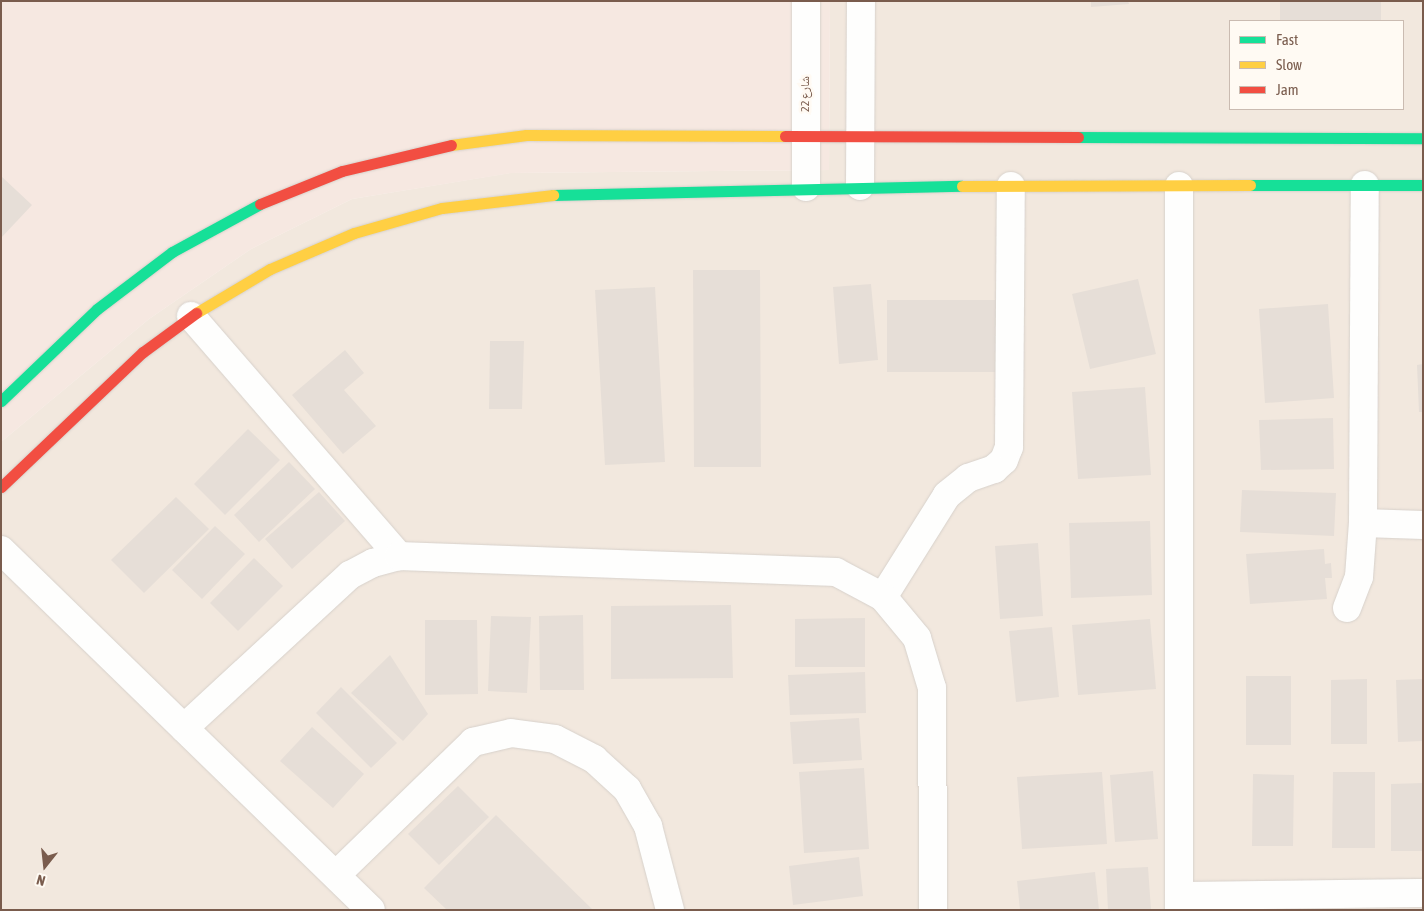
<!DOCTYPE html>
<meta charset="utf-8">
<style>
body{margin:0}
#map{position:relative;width:1424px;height:911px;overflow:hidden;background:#f9f5f0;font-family:"Asap Condensed","Noto Naskh Arabic",sans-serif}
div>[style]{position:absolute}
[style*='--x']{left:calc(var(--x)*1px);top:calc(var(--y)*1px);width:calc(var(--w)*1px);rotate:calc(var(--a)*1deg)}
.residential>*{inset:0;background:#f2e8de}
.commercial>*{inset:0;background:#f6e8e1}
.building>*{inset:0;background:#e6ded7}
.roads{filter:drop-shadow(0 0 1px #d7d1cb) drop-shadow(0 0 1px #d7d1cb)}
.street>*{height:28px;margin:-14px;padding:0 14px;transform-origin:14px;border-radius:14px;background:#fefefd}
.fast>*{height:11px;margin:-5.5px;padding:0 5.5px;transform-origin:5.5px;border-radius:5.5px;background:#16e098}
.slow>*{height:11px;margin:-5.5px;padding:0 5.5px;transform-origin:5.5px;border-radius:5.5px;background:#ffcf43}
.jam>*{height:11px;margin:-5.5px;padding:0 5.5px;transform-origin:5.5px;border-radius:5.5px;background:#f24e42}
span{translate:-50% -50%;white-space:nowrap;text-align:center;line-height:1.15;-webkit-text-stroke:5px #fffaf3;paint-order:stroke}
.street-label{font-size:12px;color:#7a5c4d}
.frame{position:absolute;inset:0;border:2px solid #7a5c4d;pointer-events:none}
.legend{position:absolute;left:1229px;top:20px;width:175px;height:90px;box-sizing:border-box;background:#fffaf3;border:1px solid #cabbb1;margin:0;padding:6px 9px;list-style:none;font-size:15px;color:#7a5c4d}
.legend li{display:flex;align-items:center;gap:10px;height:25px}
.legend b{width:25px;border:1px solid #cabbb1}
.north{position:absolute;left:20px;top:841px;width:50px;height:50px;-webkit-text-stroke:4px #fffaf3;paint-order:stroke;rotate:196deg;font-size:14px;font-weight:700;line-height:20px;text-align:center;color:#7a5c4d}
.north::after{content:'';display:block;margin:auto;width:18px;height:22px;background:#7a5c4d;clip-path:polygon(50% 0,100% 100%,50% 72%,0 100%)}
</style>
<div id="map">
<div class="residential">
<div style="clip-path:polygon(evenodd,830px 1px,1423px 1px,1423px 910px,1px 910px,1px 442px,149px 319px,251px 249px,352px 199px,510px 173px,829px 170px,830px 1px,1230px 21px,1403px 21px,1403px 109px,1230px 109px,1230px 21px)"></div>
</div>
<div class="commercial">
<div style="clip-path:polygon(1px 1px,830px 1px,829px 170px,511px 173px,352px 199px,251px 249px,149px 319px,1px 442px)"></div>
</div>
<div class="building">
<div style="clip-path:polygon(1091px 1px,1128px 1px,1129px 4px,1091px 7px)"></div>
<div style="clip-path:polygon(1280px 1px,1381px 1px,1381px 21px,1280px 21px)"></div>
<div style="clip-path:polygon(1px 176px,32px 205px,1px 238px)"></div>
<div style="clip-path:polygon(693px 270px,760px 270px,761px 467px,694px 467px)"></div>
<div style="clip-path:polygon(1138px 279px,1156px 354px,1090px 369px,1072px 294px)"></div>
<div style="clip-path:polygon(871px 284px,878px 360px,839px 364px,833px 287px)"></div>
<div style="clip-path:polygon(655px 287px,665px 462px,605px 465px,595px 290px)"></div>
<div style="clip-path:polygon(887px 300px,1005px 300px,1005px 372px,887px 372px)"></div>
<div style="clip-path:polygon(1328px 304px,1334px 398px,1265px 403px,1259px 309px)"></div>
<div style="clip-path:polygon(490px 341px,524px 341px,522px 409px,489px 409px)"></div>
<div style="clip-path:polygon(345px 350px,364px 373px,344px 390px,376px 426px,343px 454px,292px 395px)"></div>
<div style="clip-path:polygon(1423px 364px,1423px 412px,1419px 412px,1417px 365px)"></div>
<div style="clip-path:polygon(1145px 387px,1151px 475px,1078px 479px,1072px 392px)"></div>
<div style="clip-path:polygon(1333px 418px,1334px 469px,1261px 470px,1259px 420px)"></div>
<div style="clip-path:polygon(248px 429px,280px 460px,225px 515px,194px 484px)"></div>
<div style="clip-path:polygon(289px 462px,315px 489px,259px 542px,234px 515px)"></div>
<div style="clip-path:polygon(1242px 490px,1336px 493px,1334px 536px,1240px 532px)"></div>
<div style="clip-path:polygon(319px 492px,345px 521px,292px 569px,265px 539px)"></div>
<div style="clip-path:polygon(176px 497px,209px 529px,144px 593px,111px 560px)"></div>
<div style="clip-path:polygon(1150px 521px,1152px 595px,1071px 598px,1069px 523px)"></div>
<div style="clip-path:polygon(215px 526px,245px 554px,202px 599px,172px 570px)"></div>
<div style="clip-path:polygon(1038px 543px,1043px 616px,1000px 619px,995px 546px)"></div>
<div style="clip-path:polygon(1324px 549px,1325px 564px,1331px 563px,1332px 578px,1325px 578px,1327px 599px,1250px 604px,1246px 554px)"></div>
<div style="clip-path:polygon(254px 558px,283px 586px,238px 631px,210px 603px)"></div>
<div style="clip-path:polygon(731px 605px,733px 678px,611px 679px,611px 606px)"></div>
<div style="clip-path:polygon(583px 615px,584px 690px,540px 690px,539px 616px)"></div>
<div style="clip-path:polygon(491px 616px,531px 617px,527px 693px,488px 691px)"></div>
<div style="clip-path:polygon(865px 618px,865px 667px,795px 667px,795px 619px)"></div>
<div style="clip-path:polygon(1150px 619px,1156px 689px,1078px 695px,1072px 625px)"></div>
<div style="clip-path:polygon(425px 620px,477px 620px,478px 694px,425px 695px)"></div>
<div style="clip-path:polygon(1052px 627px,1059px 697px,1016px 702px,1009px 631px)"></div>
<div style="clip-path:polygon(390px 655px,428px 714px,403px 741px,351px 693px)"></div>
<div style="clip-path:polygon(865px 672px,866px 713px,790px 715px,788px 675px)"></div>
<div style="clip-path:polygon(1246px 676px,1291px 676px,1291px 745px,1246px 745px)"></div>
<div style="clip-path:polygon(1367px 679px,1367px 744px,1331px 744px,1331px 680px)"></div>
<div style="clip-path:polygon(1423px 679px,1423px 741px,1398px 742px,1396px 680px)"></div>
<div style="clip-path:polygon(341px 687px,397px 743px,371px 768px,316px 713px)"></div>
<div style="clip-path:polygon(859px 718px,862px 760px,793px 764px,790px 722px)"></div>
<div style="clip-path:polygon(312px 727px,364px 774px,333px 808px,280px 761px)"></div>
<div style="clip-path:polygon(864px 768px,869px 849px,804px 853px,799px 772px)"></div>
<div style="clip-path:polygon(1153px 771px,1158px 839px,1115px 842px,1110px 775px)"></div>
<div style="clip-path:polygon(1102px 772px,1107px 844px,1022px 849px,1017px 777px)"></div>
<div style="clip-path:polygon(1333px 772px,1375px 772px,1375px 848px,1332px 848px)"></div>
<div style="clip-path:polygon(1253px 774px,1294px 775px,1293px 846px,1252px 846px)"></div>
<div style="clip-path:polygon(1423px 783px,1423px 851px,1391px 851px,1391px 784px)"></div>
<div style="clip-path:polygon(458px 786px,489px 817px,439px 865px,408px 834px)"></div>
<div style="clip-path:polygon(496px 815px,593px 910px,447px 910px,424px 888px)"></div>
<div style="clip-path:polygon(859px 857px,863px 896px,793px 905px,789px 866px)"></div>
<div style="clip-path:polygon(1148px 867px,1151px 910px,1108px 910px,1106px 869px)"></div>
<div style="clip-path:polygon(1095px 872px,1099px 910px,1020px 910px,1017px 881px)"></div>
</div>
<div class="roads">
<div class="street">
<div style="--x:860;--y:186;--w:185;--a:-89.7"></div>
<div style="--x:806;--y:187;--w:186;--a:-90"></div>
<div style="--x:191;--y:316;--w:318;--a:49.1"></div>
<div style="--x:1363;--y:523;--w:60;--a:1.9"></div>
<div style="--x:1;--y:550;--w:516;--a:44.22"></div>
<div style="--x:883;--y:597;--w:120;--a:-57.9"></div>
<div style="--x:947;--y:495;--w:27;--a:-39"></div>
<div style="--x:968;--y:478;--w:28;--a:-19"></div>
<div style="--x:994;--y:469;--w:13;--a:-42"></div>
<div style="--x:1004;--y:460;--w:14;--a:-69"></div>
<div style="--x:1009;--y:447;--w:261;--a:-89.6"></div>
<div style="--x:1347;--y:608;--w:33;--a:-69"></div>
<div style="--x:1359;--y:577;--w:54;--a:-85.8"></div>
<div style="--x:1363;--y:523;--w:338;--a:-89.7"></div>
<div style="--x:184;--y:728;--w:226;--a:-42.7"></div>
<div style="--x:350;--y:575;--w:26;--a:-28"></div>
<div style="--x:373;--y:563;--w:27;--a:-15"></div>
<div style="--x:399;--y:556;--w:437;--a:2.1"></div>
<div style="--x:836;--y:572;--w:53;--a:28"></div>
<div style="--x:883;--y:597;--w:53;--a:50.3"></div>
<div style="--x:917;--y:638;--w:52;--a:73.3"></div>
<div style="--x:932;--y:688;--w:222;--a:89.7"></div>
<div style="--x:337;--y:874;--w:190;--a:-44.1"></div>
<div style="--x:473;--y:742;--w:39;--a:-13"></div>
<div style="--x:511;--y:733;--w:44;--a:7.8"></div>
<div style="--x:555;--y:739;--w:44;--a:27.1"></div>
<div style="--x:594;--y:759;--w:45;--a:42.3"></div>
<div style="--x:627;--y:789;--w:43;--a:60.4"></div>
<div style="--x:648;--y:826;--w:87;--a:75.3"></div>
<div style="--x:1179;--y:896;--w:244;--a:-0.7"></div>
<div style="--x:1179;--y:910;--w:724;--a:-90"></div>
</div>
<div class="fast">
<div style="--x:1078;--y:137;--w:345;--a:0.2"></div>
<div style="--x:1250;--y:185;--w:173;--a:0"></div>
<div style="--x:553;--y:195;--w:409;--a:-1.3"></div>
<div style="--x:1;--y:401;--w:133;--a:-43.8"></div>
<div style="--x:97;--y:309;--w:94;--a:-37.2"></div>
<div style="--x:172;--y:252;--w:100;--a:-28.6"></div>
</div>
<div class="slow">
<div style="--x:451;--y:145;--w:76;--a:-7.6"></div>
<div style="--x:526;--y:135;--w:259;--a:0.2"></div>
<div style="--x:962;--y:186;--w:288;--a:-0.2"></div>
<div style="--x:196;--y:313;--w:86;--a:-30.7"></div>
<div style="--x:270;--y:269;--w:91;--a:-23.2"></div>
<div style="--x:354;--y:233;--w:91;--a:-15.9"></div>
<div style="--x:442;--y:208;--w:112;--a:-6.7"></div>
</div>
<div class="jam">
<div style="--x:785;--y:136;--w:293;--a:0.2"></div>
<div style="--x:260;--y:204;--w:88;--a:-21.9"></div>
<div style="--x:342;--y:171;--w:112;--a:-13.4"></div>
<div style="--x:1;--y:487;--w:196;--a:-43.6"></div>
<div style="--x:143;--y:352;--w:66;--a:-36.3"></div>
</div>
</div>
<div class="street-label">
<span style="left:806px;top:94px;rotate:-90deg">شارع 22</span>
</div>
<div class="frame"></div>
<ul class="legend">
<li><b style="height:6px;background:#16e098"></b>Fast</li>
<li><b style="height:6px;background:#ffcf43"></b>Slow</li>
<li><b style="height:6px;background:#f24e42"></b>Jam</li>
</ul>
<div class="north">N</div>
</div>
